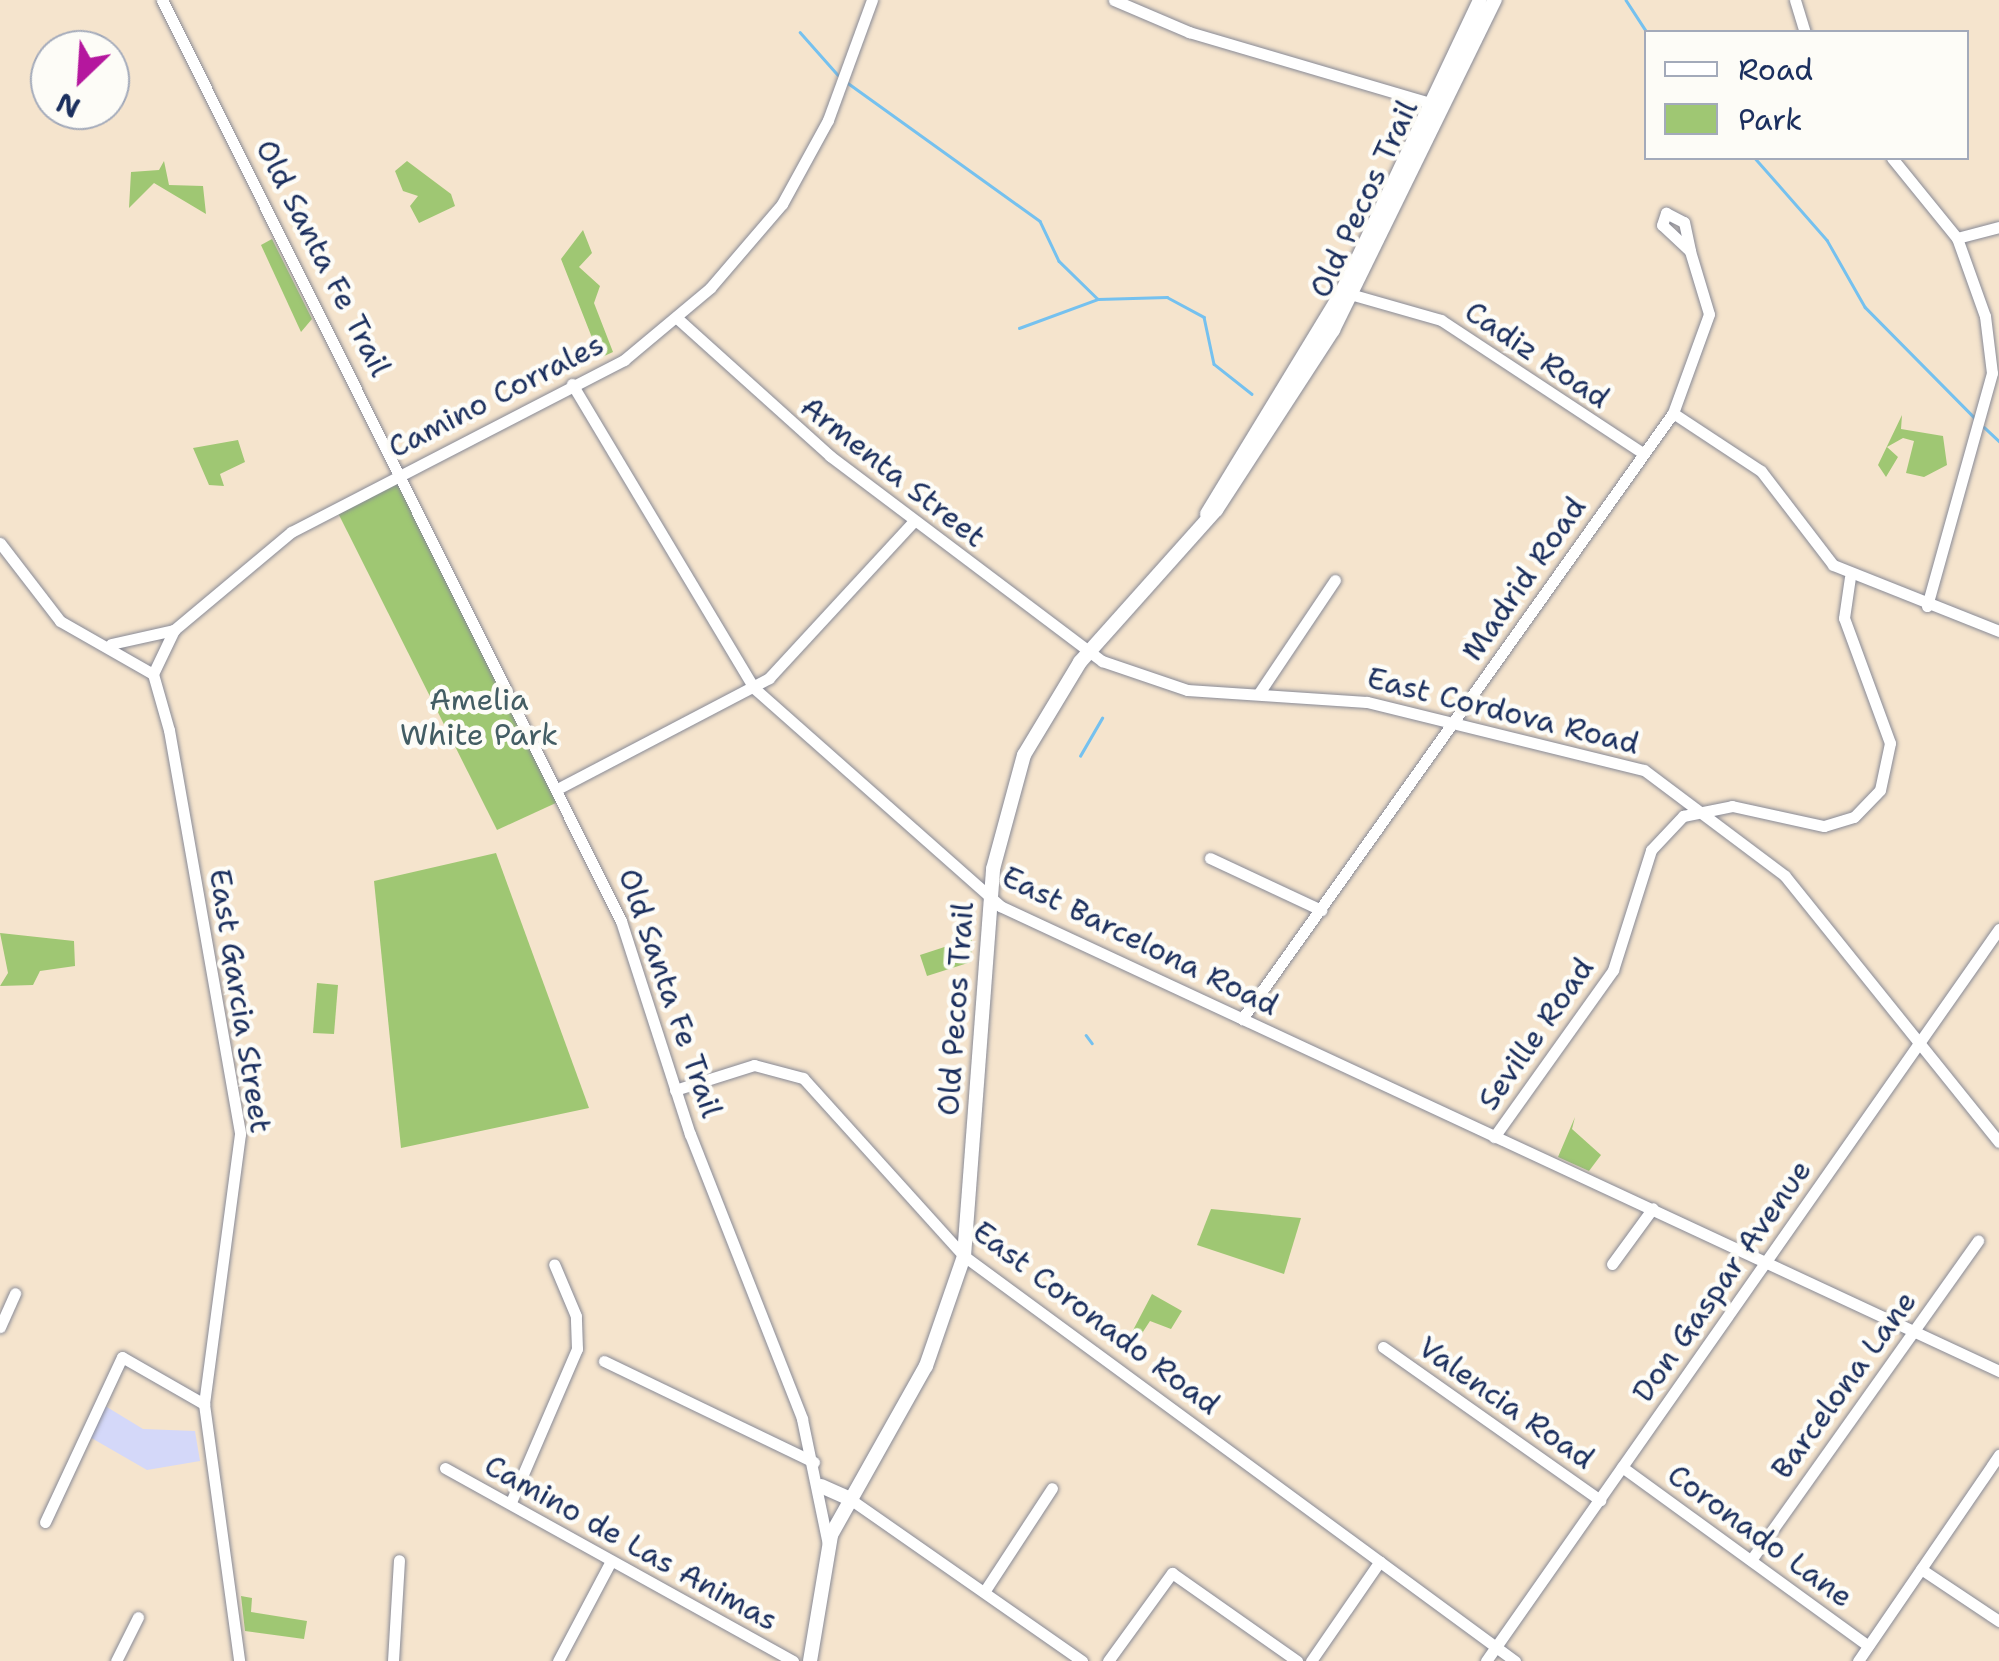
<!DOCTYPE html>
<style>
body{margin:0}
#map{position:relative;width:1999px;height:1661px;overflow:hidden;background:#f5e4cd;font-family:"Shantell Sans",sans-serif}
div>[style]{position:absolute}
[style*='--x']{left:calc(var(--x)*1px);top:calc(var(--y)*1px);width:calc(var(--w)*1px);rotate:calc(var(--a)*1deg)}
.built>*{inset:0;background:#d4d8f9}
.green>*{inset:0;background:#9fc773}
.stream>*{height:2.5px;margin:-1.25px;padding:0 1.25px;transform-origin:1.25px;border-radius:1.25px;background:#75c1ef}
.roads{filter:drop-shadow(0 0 2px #888a96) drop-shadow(0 0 2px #888a96)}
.minor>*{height:11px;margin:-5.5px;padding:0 5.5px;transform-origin:5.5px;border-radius:5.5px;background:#fff}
.major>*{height:14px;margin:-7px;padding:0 7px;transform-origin:7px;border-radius:7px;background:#fff}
span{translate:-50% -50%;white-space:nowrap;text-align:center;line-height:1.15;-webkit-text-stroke:9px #fdfcf7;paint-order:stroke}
.street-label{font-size:30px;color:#1b2f5e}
.park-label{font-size:30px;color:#435d64}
.legend{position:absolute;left:1644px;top:30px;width:325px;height:130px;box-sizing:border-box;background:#fdfcf7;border:2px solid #a3aaba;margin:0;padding:12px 18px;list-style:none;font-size:30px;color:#1b2f5e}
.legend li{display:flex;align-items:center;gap:20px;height:50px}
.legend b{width:50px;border:2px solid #a3aaba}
.north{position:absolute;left:30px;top:30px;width:100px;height:100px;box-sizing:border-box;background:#fdfcf7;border:2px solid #a3aaba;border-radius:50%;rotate:205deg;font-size:28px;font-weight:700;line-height:40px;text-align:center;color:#1b2f5e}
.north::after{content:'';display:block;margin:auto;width:35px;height:45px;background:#b5179e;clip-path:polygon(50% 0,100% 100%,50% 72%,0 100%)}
</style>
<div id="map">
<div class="built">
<div style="clip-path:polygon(102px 1404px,143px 1429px,195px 1431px,200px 1461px,147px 1470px,88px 1436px)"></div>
</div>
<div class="green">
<div style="clip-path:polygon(164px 161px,169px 185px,203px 186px,206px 214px,154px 183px,129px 208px,131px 172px,159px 170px)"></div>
<div style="clip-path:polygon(407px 161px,451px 194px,455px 206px,419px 223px,410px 206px,418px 196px,403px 191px,395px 171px)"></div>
<div style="clip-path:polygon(583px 230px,592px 253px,579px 267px,600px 286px,594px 303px,613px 352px,600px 358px,561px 259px)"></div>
<div style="clip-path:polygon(272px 239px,312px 319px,301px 332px,261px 245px)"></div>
<div style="clip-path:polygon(1902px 415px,1901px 429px,1943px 436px,1947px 465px,1924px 477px,1906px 473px,1914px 441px,1903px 438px,1887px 447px,1898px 457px,1886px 477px,1878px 465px)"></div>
<div style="clip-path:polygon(238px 440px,245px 462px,220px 474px,224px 486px,209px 485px,193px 448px)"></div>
<div style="clip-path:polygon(390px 483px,399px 484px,558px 802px,497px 830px,337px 511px)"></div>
<div style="clip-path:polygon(496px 853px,589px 1108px,401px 1148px,374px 881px)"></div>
<div style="clip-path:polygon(0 933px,74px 941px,75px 966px,40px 971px,33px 985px,0 986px,8px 973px)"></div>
<div style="clip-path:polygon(972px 938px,971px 962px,927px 976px,920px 955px)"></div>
<div style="clip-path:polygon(317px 983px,338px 985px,334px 1034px,313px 1033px)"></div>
<div style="clip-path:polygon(1575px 1117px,1572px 1129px,1601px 1155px,1589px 1171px,1558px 1157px)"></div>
<div style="clip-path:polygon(1211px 1209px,1301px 1218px,1284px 1274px,1197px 1245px)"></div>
<div style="clip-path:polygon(1152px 1294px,1182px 1311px,1171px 1329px,1150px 1321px,1137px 1341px,1130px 1336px)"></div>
<div style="clip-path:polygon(241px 1596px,252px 1598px,251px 1612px,307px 1621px,304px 1639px,245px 1631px)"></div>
</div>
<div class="stream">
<div style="--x:1626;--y:0;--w:38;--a:57"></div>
<div style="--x:800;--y:32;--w:57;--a:48.5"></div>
<div style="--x:848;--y:83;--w:236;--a:35.7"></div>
<div style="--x:1040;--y:221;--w:44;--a:64.6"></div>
<div style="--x:1059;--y:261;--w:54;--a:44.3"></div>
<div style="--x:1755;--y:158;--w:109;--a:48.7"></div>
<div style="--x:1827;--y:240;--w:77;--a:60.4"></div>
<div style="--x:1865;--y:307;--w:156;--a:45.3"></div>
<div style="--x:1019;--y:328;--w:84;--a:-20.2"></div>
<div style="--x:1098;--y:299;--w:69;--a:-1.7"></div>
<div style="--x:1167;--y:297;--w:42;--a:28.4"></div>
<div style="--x:1204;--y:317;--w:48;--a:78"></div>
<div style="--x:1214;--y:364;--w:48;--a:38.3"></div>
<div style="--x:1984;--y:427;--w:21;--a:43"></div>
<div style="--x:1080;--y:756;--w:44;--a:-59.9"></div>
<div style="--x:1086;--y:1035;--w:10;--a:53"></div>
</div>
<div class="roads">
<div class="minor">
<div style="--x:162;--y:0;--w:1029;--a:63.51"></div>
<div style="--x:621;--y:921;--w:224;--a:72.1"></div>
<div style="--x:690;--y:1134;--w:306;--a:68.5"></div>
<div style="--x:802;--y:1419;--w:128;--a:78.3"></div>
<div style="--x:1114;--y:0;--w:82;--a:23.1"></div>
<div style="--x:1189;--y:32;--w:259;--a:16.4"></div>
<div style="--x:1795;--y:0;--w:34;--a:73"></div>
<div style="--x:1892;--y:158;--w:103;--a:50.9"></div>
<div style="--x:1957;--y:238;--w:83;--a:70.3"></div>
<div style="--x:1985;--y:316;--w:57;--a:83"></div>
<div style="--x:1992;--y:373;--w:242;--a:105.6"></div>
<div style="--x:1957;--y:238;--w:43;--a:-14.7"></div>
<div style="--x:1343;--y:292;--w:102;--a:15.9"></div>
<div style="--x:1441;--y:320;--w:242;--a:33.4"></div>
<div style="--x:677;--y:318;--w:206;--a:42"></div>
<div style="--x:830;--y:456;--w:341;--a:37"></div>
<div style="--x:1102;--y:661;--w:90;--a:18.8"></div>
<div style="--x:1187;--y:690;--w:180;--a:3.8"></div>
<div style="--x:1367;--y:702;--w:285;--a:13.8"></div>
<div style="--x:1644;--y:770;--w:176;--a:36.9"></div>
<div style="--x:1785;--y:876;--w:341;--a:51.2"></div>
<div style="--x:572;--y:384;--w:354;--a:59.1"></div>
<div style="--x:754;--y:688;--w:329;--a:41.5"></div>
<div style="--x:1000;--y:906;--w:1102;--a:24.96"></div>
<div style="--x:1673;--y:413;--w:105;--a:33.4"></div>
<div style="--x:1761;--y:471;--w:118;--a:52.5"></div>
<div style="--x:1833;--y:565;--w:179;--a:21.7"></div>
<div style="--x:0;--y:543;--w:98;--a:52.4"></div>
<div style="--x:60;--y:621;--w:107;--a:29.7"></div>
<div style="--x:153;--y:674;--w:58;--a:74.1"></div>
<div style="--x:169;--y:730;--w:410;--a:80"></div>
<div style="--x:240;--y:1134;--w:272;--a:97.6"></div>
<div style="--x:204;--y:1404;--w:259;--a:82.2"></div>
<div style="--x:111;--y:644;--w:65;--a:-12.5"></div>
<div style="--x:153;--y:674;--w:49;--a:-64.5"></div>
<div style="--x:174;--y:630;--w:153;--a:-39.9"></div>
<div style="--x:291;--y:532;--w:375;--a:-27.3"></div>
<div style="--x:624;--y:360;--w:112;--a:-39.9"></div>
<div style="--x:710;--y:288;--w:111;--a:-49.4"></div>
<div style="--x:782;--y:204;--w:96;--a:-61.3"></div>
<div style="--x:828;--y:120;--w:128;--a:-69.9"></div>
<div style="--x:1259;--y:693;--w:136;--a:-56.1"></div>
<div style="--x:559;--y:788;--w:237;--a:-27.6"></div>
<div style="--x:769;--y:678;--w:214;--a:-47.3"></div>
<div style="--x:1210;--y:858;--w:123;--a:25.1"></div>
<div style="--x:1242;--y:1019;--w:744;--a:-54.58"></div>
<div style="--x:1673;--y:413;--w:105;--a:-70"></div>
<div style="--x:1709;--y:314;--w:66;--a:-106.8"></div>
<div style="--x:1690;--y:251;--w:38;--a:-137"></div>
<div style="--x:1662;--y:225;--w:13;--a:-72"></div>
<div style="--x:1666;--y:213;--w:20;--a:27"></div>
<div style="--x:1684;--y:222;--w:30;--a:78"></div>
<div style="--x:675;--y:1090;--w:83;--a:-17.6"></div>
<div style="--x:754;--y:1065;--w:51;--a:14.9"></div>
<div style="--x:803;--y:1078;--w:240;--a:47.9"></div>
<div style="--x:964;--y:1256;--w:684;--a:36.32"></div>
<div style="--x:1494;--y:1137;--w:205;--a:-54.5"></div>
<div style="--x:1613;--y:970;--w:126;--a:-72.4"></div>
<div style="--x:1651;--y:850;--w:47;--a:-46.7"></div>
<div style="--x:1683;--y:816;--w:50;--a:-11.5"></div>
<div style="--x:1732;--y:806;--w:94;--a:12.3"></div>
<div style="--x:1824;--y:826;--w:31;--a:-17"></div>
<div style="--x:1854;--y:817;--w:37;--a:-46"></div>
<div style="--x:1880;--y:790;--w:48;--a:-78"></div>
<div style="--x:1890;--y:743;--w:133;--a:-110.2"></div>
<div style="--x:1844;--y:618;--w:41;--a:-81.7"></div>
<div style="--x:1612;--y:1264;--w:69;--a:-53.8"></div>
<div style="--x:0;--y:1327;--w:37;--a:-66"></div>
<div style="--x:1383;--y:1347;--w:266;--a:35.2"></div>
<div style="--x:604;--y:1361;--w:233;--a:25.7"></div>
<div style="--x:1622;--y:1467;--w:304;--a:36"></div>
<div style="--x:445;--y:1468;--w:398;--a:29"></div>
<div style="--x:850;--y:1499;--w:283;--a:34.9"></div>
<div style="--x:511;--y:1502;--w:167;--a:-66.7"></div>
<div style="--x:577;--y:1349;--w:33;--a:-92"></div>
<div style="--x:576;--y:1316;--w:56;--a:-112.9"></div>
<div style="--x:45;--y:1522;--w:182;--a:-65"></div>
<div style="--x:122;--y:1357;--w:95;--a:29.8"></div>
<div style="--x:1751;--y:1560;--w:392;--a:-54.6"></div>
<div style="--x:1921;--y:1569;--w:94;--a:33.7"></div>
<div style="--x:984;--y:1592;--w:124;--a:-56.8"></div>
<div style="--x:116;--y:1661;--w:49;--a:-63.4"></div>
<div style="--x:393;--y:1661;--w:101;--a:-86.6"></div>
<div style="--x:558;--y:1661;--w:113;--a:-62.1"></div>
<div style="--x:1108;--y:1661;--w:109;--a:-54"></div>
<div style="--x:1172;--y:1573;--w:153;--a:35.1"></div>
<div style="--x:1311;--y:1661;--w:121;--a:-55.4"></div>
<div style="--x:1486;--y:1661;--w:894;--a:-54.98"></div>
<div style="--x:1858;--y:1661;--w:250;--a:-55.6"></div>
</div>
<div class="major">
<div style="--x:1207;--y:514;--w:260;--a:-58.7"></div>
<div style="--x:1342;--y:292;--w:323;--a:-64.7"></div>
<div style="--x:821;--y:1486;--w:32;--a:24"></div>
<div style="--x:810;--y:1661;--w:128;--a:-80.5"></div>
<div style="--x:831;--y:1535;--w:194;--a:-60.7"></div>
<div style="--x:926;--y:1366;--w:116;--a:-70.9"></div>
<div style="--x:964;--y:1256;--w:388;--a:-85.7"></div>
<div style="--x:993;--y:869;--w:118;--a:-74.8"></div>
<div style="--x:1024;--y:755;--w:109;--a:-58.9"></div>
<div style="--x:1080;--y:662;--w:204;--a:-48.2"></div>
<div style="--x:1216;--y:510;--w:215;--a:-57"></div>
<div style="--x:1333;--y:330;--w:368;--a:-63.9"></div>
</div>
</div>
<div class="street-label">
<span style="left:1364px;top:199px;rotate:-65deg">Old Pecos Trail</span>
<span style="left:323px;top:258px;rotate:63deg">Old Santa Fe Trail</span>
<span style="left:1537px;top:355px;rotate:34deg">Cadiz Road</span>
<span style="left:496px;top:396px;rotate:-27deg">Camino Corrales</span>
<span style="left:893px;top:472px;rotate:38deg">Armenta Street</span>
<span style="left:1524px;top:579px;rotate:-55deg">Madrid Road</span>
<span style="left:1503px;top:711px;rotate:14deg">East Cordova Road</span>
<span style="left:1140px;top:941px;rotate:26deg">East Barcelona Road</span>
<span style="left:670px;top:993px;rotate:71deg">Old Santa Fe Trail</span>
<span style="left:240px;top:1001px;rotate:81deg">East Garcia Street</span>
<span style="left:956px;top:1009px;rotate:-86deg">Old Pecos Trail</span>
<span style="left:1536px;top:1034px;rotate:-55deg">Seville Road</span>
<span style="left:1722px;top:1281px;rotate:-55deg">Don Gaspar Avenue</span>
<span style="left:1096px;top:1318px;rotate:37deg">East Coronado Road</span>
<span style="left:1844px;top:1385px;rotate:-54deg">Barcelona Lane</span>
<span style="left:1506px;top:1403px;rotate:35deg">Valencia Road</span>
<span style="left:1760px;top:1536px;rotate:36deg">Coronado Lane</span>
<span style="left:631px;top:1543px;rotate:29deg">Camino de Las Animas</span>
</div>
<div class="park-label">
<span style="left:479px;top:717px">Amelia<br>White Park</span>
</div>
<ul class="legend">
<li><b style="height:12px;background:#fff"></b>Road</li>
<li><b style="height:28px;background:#9fc773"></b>Park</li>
</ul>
<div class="north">N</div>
</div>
